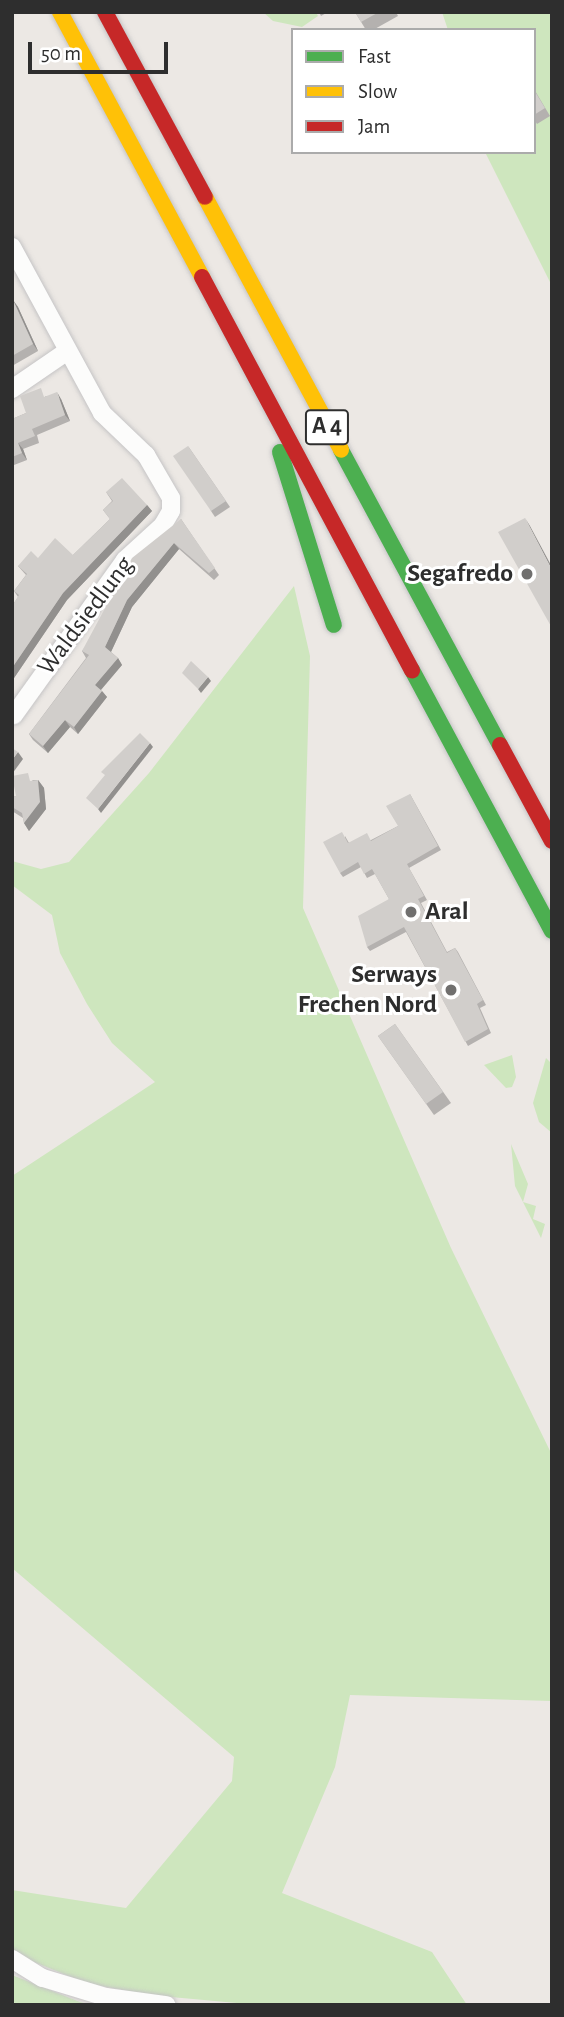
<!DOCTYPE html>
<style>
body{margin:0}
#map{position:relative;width:564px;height:2017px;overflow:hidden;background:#ece8e4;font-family:"Alegreya Sans",sans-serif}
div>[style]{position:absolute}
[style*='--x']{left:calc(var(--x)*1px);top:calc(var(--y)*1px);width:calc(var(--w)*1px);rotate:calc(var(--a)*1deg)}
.green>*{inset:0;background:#cee6be}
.roads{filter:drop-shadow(0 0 2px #c5c4c5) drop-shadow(0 0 2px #c5c4c5)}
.street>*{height:18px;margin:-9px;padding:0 9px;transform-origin:9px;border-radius:9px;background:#fcfcfb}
.fast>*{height:16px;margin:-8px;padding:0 8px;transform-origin:8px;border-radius:8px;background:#4caf50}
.slow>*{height:16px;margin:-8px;padding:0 8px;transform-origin:8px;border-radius:8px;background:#ffc107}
.jam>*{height:16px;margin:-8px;padding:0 8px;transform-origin:8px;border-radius:8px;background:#c62828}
.wall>*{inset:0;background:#b4b1af}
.shaded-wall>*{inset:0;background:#92908e}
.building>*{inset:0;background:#d1cecb}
.dots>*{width:19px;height:19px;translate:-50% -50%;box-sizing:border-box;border:4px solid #fff;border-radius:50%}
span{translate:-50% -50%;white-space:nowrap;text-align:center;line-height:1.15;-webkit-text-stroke:6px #fff;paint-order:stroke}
.shield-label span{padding:2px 5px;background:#fff;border:2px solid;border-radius:5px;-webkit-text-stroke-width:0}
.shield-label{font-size:24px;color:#2e2e2e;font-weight:700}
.poi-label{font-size:26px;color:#2e2e2e;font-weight:700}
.right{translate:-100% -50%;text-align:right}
.left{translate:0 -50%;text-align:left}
.street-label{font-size:26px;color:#2e2e2e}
.frame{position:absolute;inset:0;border:14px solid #2e2e2e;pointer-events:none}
.legend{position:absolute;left:291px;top:28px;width:245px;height:126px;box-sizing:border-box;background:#fff;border:2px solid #ababab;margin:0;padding:9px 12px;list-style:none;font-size:21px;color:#2e2e2e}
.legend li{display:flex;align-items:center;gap:14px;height:35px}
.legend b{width:35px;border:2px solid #ababab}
.scale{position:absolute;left:28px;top:42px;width:140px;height:32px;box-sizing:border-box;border:4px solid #2e2e2e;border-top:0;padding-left:9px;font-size:21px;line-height:24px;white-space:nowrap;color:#2e2e2e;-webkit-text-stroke:5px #fff;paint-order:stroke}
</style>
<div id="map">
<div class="green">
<div style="clip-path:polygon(263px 12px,316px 12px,318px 16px,302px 27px,273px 21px)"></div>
<div style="clip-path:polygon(442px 12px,552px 12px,552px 286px,485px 152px,534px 152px,534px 30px,448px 30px)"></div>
<div style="clip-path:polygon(294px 586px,310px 656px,303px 908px,451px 1248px,552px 1455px,552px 1701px,350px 1695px,335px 1767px,282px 1893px,432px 1952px,467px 2005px,259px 2005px,149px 1995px,86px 1983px,12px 1953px,12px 1890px,126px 1908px,232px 1781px,234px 1757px,12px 1568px,12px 1176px,155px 1082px,112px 1043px,87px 1004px,60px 953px,52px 915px,12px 885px,12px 861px,41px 869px,69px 862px,149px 773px)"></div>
<div style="clip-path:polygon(512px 1055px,516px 1077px,512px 1087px,506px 1088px,484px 1065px)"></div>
<div style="clip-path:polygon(546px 1058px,552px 1064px,552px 1133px,539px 1122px,533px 1103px)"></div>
<div style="clip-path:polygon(511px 1144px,528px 1184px,523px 1202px,536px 1206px,533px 1219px,545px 1224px,541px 1238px,515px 1186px)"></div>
<div style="clip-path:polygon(12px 1975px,80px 2002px,93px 2005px,12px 2005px)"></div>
</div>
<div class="roads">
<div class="street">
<div style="--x:12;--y:247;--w:189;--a:61.5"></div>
<div style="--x:102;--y:413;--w:61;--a:43.7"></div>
<div style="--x:146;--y:455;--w:50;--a:59.8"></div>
<div style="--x:171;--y:498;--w:13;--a:90"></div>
<div style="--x:171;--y:511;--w:16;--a:120"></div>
<div style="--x:163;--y:525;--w:52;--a:137.4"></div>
<div style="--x:125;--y:560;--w:191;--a:125.6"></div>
<div style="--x:12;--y:389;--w:65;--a:-34.4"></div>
<div style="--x:12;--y:1959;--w:36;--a:32"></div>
<div style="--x:43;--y:1978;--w:66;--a:16.8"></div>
<div style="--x:106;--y:1997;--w:61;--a:7.6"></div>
</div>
<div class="fast">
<div style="--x:341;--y:450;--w:335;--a:61.7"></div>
<div style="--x:280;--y:452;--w:181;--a:72.7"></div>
<div style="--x:412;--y:670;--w:296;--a:61.8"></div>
</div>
<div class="slow">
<div style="--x:60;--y:12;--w:301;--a:61.8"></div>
<div style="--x:205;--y:197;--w:287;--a:61.7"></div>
</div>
<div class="jam">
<div style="--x:105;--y:12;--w:210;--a:61.6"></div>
<div style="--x:202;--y:277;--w:446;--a:61.9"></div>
<div style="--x:500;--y:745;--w:109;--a:61.6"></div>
</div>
</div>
<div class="wall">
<div style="clip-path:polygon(319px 12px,328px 12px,321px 16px)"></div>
<div style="clip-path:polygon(355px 12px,396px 12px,398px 16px,373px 30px,366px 30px)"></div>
<div style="clip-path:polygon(534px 89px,550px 116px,537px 124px,534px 119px)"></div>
<div style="clip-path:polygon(12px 300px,13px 300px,18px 307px,38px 351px,12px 366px)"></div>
<div style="clip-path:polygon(46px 396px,61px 399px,70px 421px,37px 435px,39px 443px,23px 449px,27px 460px,14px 465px,12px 463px,12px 419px,26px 413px)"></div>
<div style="clip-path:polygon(188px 446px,230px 507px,215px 517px,211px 511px)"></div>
<div style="clip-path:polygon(106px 492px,147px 505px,152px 511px,67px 600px,12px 681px,12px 606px,18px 597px,14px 591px,26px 575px,18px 566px,38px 558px,73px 555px,110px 519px,103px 510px,112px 501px)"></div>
<div style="clip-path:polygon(181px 519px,219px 575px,214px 580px,179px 549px,132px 607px,111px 652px,118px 658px,122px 665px,101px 690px,107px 697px,78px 734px,70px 727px,48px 753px,33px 740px,29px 734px,86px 658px,82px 651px)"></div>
<div style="clip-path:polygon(33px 780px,38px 780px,44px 788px,46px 809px,29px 831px,24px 823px,23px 818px,12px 811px,12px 797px,16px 796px)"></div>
<div style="clip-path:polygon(410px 794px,441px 850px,409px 868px,427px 900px,421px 903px,447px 952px,455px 948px,458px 952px,486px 1005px,480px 1008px,491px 1033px,468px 1046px,406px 932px,370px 951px,367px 947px,389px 899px,375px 874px,367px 878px,361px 867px,343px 877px,340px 873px,345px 836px,349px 843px,371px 840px,398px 826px)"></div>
<div style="clip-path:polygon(395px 1024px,451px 1103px,434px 1115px,378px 1036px)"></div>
</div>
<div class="shaded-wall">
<div style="clip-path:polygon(13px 300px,18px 307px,38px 351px,33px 344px)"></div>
<div style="clip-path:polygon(57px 392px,61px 399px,70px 421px,65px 415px)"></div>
<div style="clip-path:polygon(18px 443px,23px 449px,27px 460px,22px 453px)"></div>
<div style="clip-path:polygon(147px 505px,152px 511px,67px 600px,12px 681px,12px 668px,63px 593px)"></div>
<div style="clip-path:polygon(525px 518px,530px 526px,552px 567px,552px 570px)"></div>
<div style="clip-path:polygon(174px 543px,179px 549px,132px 607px,110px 654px,105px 647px,127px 600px)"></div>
<div style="clip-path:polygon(118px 658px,122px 665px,99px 692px,95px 685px)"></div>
<div style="clip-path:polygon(208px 677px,211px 681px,201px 693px,198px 689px)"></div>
<div style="clip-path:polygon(102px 691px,107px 697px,78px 734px,74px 727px)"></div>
<div style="clip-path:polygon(65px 720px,70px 727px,48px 753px,43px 746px)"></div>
<div style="clip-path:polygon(150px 743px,153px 747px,101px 813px,98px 809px)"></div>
<div style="clip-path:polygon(18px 752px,23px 759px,12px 774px,12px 760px)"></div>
<div style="clip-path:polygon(38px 780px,44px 788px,46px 809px,29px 831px,24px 823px)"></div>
</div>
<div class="building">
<div style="clip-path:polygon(355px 12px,379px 12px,361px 22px)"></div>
<div style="clip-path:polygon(534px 90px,545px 108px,534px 115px)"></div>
<div style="clip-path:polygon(12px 300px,13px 300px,33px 344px,12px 356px)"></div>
<div style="clip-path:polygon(41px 388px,44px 397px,57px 392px,65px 415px,32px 429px,35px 436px,18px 443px,22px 453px,12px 457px,12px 419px,26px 413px,20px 396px)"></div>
<div style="clip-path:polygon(188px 446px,226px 501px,211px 511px,173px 456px)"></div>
<div style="clip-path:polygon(122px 478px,147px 505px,63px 593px,12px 668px,12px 606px,19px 595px,14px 591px,27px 574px,18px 566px,31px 551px,38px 558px,55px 538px,73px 555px,110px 519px,103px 510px,113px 501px,106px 492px)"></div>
<div style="clip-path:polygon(525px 518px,552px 570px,552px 628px,498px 532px)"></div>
<div style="clip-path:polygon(181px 519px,215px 568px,209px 573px,174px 543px,127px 600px,105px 647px,118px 658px,95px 685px,102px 691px,74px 727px,65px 720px,43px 746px,29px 734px,89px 655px,82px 651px,132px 558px)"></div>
<div style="clip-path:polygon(191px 661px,208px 677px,198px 689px,182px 673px)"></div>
<div style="clip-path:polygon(140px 733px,150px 743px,98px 809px,86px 798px,105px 775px,101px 772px)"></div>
<div style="clip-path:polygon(12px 748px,18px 752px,12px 760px)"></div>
<div style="clip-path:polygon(28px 773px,30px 781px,38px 780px,40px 802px,24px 823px,22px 813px,12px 807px,12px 797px,16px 796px,12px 776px)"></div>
<div style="clip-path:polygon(410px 794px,438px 846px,407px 864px,424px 896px,418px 899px,447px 953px,455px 948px,483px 1000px,477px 1004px,488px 1029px,465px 1042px,404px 927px,367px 947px,358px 916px,389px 899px,372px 869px,364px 874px,358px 862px,340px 873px,323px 842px,342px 832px,348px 843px,367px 833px,371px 841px,398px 826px,386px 806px)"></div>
<div style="clip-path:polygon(395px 1024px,443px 1092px,426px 1104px,378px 1036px)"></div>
</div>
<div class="dots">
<div style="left:527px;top:574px;background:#706f6e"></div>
<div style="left:411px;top:912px;background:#706f6e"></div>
<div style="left:451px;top:990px;background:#706f6e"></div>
</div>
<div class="shield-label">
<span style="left:327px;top:427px">A 4</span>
</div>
<div class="poi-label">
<span class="right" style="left:513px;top:574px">Segafredo</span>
<span class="left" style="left:425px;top:912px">Aral</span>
<span class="right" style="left:437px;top:990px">Serways<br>Frechen Nord</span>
</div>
<div class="street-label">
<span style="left:86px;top:616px;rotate:-53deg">Waldsiedlung</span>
</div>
<div class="frame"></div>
<ul class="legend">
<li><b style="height:9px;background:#4caf50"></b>Fast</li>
<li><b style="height:9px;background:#ffc107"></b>Slow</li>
<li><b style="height:9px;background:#c62828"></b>Jam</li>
</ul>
<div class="scale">50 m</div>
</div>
